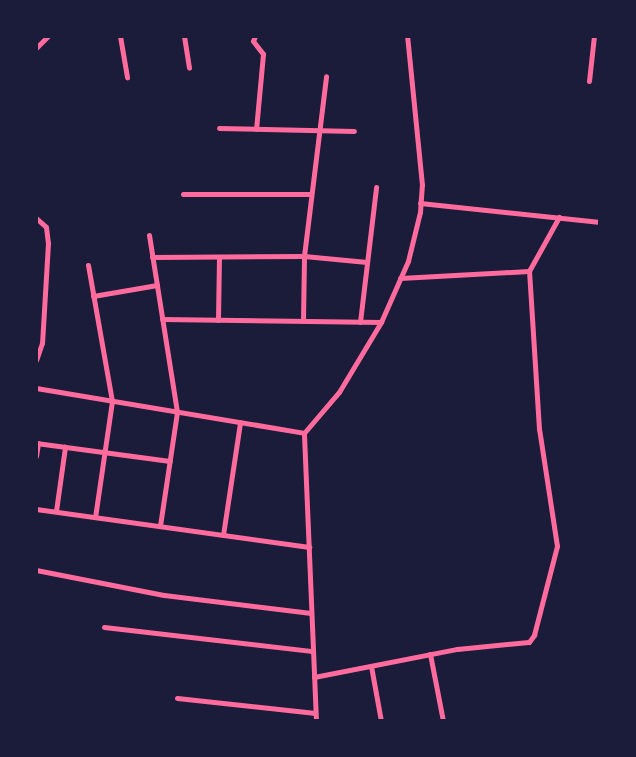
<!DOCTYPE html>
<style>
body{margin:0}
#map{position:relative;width:636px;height:757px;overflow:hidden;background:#1b1b3a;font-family:Mulish,sans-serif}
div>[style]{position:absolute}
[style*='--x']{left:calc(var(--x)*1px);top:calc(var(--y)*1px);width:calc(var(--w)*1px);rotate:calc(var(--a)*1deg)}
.minor>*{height:5px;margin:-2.5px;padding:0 2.5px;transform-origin:2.5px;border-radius:2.5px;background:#ff6b9d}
span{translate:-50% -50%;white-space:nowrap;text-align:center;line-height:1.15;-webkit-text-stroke:5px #1b1b3a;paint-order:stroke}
.frame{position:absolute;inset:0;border:38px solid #1b1b3a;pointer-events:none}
</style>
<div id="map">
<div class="minor">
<div style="--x:120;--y:36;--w:42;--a:80.3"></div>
<div style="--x:184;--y:36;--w:32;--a:81"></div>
<div style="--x:255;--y:36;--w:5;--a:112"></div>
<div style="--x:253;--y:41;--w:16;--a:52"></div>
<div style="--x:263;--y:54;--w:75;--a:95.3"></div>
<div style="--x:36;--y:48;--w:17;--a:-45"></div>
<div style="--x:589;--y:81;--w:45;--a:-83.7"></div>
<div style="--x:219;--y:128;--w:135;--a:1.3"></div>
<div style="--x:183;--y:194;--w:128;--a:0"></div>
<div style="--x:420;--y:203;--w:181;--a:6"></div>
<div style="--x:36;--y:218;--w:13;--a:42"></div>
<div style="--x:46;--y:227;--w:16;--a:83"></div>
<div style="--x:48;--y:243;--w:100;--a:93.4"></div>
<div style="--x:42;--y:343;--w:18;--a:109"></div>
<div style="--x:149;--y:235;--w:179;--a:81"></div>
<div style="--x:177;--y:412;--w:115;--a:98.5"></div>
<div style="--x:152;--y:257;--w:152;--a:-0.4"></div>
<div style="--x:304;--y:256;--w:63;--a:5.4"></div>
<div style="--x:88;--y:265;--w:138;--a:80"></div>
<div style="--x:112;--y:401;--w:117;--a:98.3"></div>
<div style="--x:400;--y:278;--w:129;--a:-3.1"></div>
<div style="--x:93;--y:296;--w:65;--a:-9.8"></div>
<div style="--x:162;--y:319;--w:219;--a:0.8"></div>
<div style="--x:218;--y:320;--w:62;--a:-89.1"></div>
<div style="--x:303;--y:321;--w:65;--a:-89.1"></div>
<div style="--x:304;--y:256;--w:181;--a:-83"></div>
<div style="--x:360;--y:322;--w:136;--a:-83.2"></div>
<div style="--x:36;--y:388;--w:272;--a:9.5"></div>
<div style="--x:36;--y:443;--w:135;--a:7.7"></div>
<div style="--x:36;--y:456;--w:13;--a:-81"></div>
<div style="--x:36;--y:509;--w:276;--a:7.9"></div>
<div style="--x:56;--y:511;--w:65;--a:-82"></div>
<div style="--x:223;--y:535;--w:114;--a:-81.4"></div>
<div style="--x:36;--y:570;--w:130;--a:11.1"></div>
<div style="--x:164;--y:595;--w:148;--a:7"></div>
<div style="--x:104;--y:627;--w:210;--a:6.6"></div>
<div style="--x:430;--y:654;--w:68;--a:79"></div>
<div style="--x:371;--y:666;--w:56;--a:79.7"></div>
<div style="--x:314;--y:677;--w:146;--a:-11.1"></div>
<div style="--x:457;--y:649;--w:72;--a:-5.6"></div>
<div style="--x:529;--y:642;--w:9;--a:-54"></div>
<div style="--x:534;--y:635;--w:92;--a:-75.5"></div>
<div style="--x:557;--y:546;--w:118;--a:-98.7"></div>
<div style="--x:539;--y:429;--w:158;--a:-93.6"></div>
<div style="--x:529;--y:271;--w:62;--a:-60.9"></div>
<div style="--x:177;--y:698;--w:139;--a:6.2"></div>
<div style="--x:316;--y:721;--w:288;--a:-92.4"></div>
<div style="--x:304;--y:433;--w:54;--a:-49.5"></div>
<div style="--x:339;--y:392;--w:82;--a:-59"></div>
<div style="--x:381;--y:322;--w:67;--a:-66.1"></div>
<div style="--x:408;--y:261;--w:50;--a:-76.2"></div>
<div style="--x:420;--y:212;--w:27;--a:-86"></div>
<div style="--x:422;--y:185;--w:150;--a:-95.7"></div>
</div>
<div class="frame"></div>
</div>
